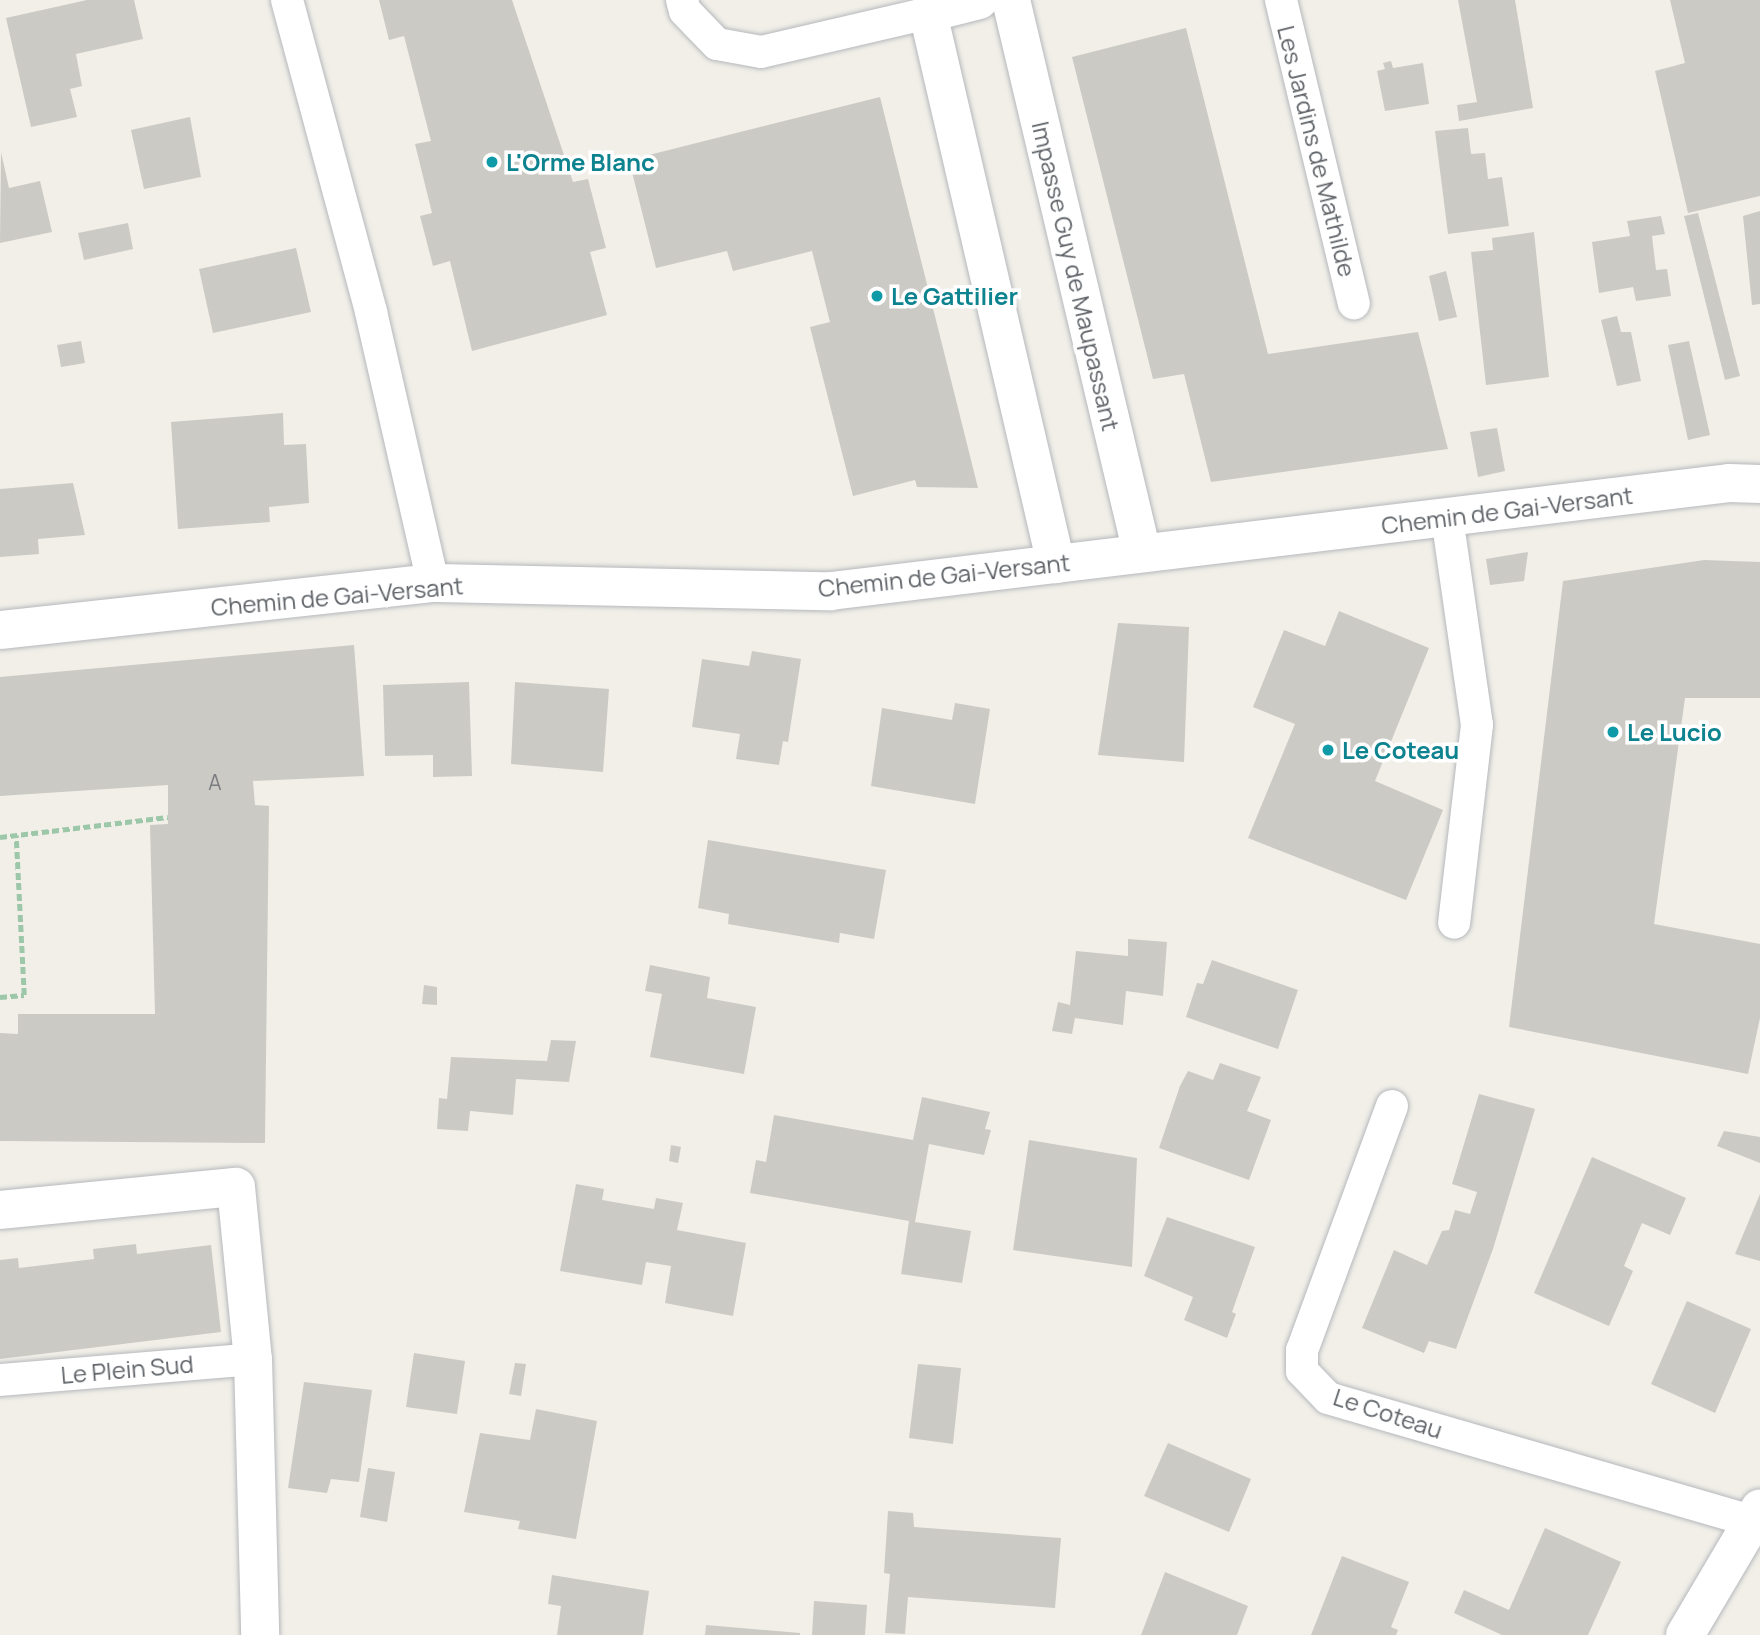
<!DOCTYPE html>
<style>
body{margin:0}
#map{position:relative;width:1760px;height:1635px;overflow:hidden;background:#f1efe8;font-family:Manrope,sans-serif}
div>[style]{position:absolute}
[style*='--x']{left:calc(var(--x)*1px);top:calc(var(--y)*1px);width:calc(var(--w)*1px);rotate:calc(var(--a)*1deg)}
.building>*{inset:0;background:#cccac5}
.path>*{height:4.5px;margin-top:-2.25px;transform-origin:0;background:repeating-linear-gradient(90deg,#9cc7a9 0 7px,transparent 0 10.5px)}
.roads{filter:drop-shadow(0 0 2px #b5b8bc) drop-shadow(0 0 2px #b5b8bc)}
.lane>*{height:32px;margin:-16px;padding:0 16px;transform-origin:16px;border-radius:16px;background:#fff}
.street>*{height:38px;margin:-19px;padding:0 19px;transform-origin:19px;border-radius:19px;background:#fff}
.dots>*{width:19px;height:19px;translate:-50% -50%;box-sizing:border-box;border:4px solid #fff;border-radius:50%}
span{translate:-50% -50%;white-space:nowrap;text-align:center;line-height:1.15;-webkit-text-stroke:7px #fff;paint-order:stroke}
.number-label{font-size:21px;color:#7a7d7f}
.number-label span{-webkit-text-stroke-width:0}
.street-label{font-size:24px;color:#5f6368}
.culture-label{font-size:24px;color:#0d838f;font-weight:700}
.left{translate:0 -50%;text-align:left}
</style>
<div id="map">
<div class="building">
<div style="clip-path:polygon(87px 0,134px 0,143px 39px,76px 54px,82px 86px,70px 89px,77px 117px,31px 127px,6px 18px)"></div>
<div style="clip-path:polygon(379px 0,512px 0,573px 182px,588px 179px,606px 248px,590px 252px,607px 315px,472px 351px,450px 261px,433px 266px,420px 216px,432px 213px,415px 144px,431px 141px,404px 36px,389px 40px)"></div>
<div style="clip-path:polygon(1458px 0,1515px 0,1533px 108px,1459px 121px,1457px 105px,1477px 102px)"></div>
<div style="clip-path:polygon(1670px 0,1760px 0,1760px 196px,1688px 213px,1655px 71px,1685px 63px)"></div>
<div style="clip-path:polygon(1186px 28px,1268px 354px,1418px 332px,1448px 449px,1211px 482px,1184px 374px,1153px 379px,1072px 57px)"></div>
<div style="clip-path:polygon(1391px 61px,1393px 68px,1423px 63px,1429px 104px,1385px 111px,1377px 71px,1385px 69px,1383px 63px)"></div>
<div style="clip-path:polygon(880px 97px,954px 392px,978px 488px,917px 487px,915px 480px,853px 496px,810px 327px,830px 322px,812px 251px,733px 271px,727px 251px,656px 268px,629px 160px)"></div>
<div style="clip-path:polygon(190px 117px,201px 177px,144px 189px,131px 130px)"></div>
<div style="clip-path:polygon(1468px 128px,1471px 154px,1485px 153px,1488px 179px,1502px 177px,1509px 226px,1448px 234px,1435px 131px)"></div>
<div style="clip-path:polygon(1px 152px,9px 188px,40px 181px,52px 232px,0 243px)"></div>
<div style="clip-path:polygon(1760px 211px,1760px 304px,1752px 305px,1743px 216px)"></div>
<div style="clip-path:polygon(1698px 213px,1740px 376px,1725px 380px,1684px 216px)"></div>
<div style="clip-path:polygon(1661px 216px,1665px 234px,1652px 236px,1656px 270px,1667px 269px,1671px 296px,1636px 301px,1633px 287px,1599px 293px,1592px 242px,1630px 236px,1627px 221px)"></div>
<div style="clip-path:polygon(128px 223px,133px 249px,84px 260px,78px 233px)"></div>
<div style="clip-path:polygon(1534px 232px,1549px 377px,1486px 385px,1471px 252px,1493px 250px,1492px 238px)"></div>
<div style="clip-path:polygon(296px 248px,311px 312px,213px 333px,199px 269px)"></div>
<div style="clip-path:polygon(1446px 271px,1457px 317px,1439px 321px,1429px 276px)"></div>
<div style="clip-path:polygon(1617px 316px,1621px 332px,1631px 332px,1641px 381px,1617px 386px,1601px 320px)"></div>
<div style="clip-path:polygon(81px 341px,85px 363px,61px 367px,57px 345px)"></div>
<div style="clip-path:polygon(1689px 341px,1710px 435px,1688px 440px,1668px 345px)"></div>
<div style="clip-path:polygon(283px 413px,284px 445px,306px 444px,309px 503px,269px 507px,270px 522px,178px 529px,171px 422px)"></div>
<div style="clip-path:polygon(1497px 428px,1505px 471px,1478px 477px,1470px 432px)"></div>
<div style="clip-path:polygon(73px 483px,85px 535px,38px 539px,39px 554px,0 557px,0 489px)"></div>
<div style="clip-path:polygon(1528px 552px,1524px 581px,1490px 585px,1486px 559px)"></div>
<div style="clip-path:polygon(1704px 560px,1760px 562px,1760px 698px,1685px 698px,1654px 924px,1760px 944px,1760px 1018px,1748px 1074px,1509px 1027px,1563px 581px)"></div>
<div style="clip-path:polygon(1339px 611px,1429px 648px,1375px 781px,1443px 810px,1406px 900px,1248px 838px,1295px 724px,1253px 707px,1284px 630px,1325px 646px)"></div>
<div style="clip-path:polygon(1118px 623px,1189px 627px,1184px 762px,1098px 755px)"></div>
<div style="clip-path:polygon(354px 645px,364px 776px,253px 781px,255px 805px,269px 806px,265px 1143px,0 1141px,0 1033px,18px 1034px,18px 1014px,155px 1014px,150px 825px,168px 824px,168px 785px,0 796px,0 677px)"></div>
<div style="clip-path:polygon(752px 651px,801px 659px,788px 742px,783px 741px,779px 765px,736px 759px,740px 734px,692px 727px,702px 659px,749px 666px)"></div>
<div style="clip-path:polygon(469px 682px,472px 776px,433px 777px,433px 755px,385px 756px,383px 685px)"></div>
<div style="clip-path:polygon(515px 682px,609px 689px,603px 772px,511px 764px)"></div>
<div style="clip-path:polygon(955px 703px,990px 709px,975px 804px,871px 786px,882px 708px,952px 720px)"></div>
<div style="clip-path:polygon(708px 840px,886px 870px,874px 939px,840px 933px,839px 943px,728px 924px,729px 914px,698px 908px)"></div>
<div style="clip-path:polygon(1128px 939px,1167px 942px,1163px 996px,1126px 991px,1123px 1025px,1075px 1018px,1072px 1034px,1052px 1031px,1058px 1002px,1070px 1005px,1076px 951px,1128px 956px)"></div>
<div style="clip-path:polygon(1212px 960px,1298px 990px,1278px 1049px,1186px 1017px,1197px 983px,1203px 984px)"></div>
<div style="clip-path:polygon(650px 965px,710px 977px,707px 998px,756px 1007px,744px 1074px,650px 1057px,662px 994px,645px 991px)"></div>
<div style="clip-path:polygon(424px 985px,437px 987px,437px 1005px,422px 1004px)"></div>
<div style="clip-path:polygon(551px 1040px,576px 1041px,569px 1082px,516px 1079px,513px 1115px,470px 1111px,468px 1131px,437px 1129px,439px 1098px,447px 1099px,451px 1057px,547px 1061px)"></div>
<div style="clip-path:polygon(1220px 1063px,1261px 1077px,1247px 1111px,1271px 1120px,1249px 1180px,1159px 1148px,1180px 1086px,1188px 1071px,1213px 1080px)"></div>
<div style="clip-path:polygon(1479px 1094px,1535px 1109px,1493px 1249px,1456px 1349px,1429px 1341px,1424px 1353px,1362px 1328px,1394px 1250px,1427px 1265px,1442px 1231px,1449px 1230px,1455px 1210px,1470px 1214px,1477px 1192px,1452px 1184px)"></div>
<div style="clip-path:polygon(922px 1097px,990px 1112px,985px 1129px,991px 1130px,984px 1155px,929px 1144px,915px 1222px,971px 1231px,962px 1283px,901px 1274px,909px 1221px,750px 1193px,756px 1160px,766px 1162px,774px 1115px,913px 1140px)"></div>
<div style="clip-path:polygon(1724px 1131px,1760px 1137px,1760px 1163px,1717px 1146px)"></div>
<div style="clip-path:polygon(1029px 1140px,1137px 1158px,1132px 1267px,1013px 1250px)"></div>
<div style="clip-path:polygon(671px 1145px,681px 1147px,678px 1163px,669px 1161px)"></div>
<div style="clip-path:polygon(1592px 1157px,1686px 1198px,1670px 1235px,1642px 1223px,1624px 1266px,1633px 1271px,1609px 1326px,1534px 1293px)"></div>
<div style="clip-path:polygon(576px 1184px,604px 1189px,602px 1200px,654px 1209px,656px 1198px,683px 1203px,677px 1230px,746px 1243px,733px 1316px,665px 1303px,671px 1266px,646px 1262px,642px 1285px,560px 1271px)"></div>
<div style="clip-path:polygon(1760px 1194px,1760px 1261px,1735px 1254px)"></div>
<div style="clip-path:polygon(1167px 1217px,1255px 1247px,1232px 1312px,1236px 1314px,1227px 1338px,1184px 1320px,1193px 1297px,1144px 1276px)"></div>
<div style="clip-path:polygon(136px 1244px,137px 1254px,211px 1245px,221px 1332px,0 1359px,0 1260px,18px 1258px,19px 1268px,94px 1259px,93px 1249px)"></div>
<div style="clip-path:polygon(1687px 1301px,1751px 1329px,1715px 1413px,1651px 1384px)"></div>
<div style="clip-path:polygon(414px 1353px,465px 1361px,457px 1414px,406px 1407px)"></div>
<div style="clip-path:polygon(515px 1363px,526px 1364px,521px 1396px,509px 1394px)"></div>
<div style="clip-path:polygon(918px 1364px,961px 1368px,953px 1444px,909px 1438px)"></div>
<div style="clip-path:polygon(304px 1382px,372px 1390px,359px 1482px,331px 1479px,327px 1493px,288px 1488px)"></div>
<div style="clip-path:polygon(536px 1409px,597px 1421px,576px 1539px,518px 1529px,520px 1521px,464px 1512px,480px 1433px,530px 1440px)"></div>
<div style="clip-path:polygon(1168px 1443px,1251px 1479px,1229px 1532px,1144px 1496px)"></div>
<div style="clip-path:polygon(368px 1468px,395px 1472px,387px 1522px,360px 1517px)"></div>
<div style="clip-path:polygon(888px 1511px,913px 1513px,914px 1527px,1061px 1538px,1055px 1608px,908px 1597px,905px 1634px,885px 1633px,890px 1574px,884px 1573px)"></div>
<div style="clip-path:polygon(1545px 1528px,1621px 1562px,1588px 1635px,1502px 1635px,1454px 1613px,1464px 1590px,1509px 1610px)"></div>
<div style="clip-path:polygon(1342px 1556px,1409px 1582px,1391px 1627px,1398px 1630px,1396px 1635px,1311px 1635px)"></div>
<div style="clip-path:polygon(1165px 1572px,1248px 1606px,1237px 1635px,1141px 1635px)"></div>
<div style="clip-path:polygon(552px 1575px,649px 1591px,643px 1635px,557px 1635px,561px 1606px,548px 1604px)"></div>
<div style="clip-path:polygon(814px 1601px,867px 1605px,865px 1635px,812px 1635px)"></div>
<div style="clip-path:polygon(706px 1625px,800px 1633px,800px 1635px,705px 1635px)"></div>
</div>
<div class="path">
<div style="--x:0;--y:837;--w:169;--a:-6.8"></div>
<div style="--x:0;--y:997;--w:24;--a:-5"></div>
<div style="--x:24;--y:995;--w:160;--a:-92.9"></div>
</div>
<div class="roads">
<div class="lane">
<div style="--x:287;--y:0;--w:323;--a:74.9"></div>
<div style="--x:371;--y:312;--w:278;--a:77.1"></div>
<div style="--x:682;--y:0;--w:11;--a:75"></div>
<div style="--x:685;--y:11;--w:46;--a:45.9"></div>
<div style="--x:717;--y:44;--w:45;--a:10.3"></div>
<div style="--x:761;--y:52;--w:171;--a:-13.1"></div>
<div style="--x:1281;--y:0;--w:312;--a:76.5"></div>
<div style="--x:1447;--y:517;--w:210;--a:81.8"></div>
<div style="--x:1477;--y:725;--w:199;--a:96.6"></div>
<div style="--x:1392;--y:1106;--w:260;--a:110.2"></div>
<div style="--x:1302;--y:1350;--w:21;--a:90"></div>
<div style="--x:1302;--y:1371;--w:37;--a:46"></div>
<div style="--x:1328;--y:1398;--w:441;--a:16.2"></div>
<div style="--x:0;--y:1380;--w:254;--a:-4.7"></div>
</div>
<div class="street">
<div style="--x:979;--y:0;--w:53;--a:165.7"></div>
<div style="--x:928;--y:13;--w:566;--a:76.92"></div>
<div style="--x:1011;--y:0;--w:568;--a:76.67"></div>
<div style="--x:0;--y:630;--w:436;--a:-6.2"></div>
<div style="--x:433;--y:583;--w:398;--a:1.2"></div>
<div style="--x:831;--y:591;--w:904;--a:-6.86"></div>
<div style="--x:1729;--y:483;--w:31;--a:2"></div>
<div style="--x:0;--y:1210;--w:237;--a:-5.6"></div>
<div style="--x:236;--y:1187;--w:173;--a:84.4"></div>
<div style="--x:253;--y:1359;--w:276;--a:88.5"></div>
<div style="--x:1685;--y:1635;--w:147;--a:-59.4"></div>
</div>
</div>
<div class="dots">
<div style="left:492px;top:162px;background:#0f9aa8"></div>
<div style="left:877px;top:296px;background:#0f9aa8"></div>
<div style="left:1613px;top:732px;background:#0f9aa8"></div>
<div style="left:1328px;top:750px;background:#0f9aa8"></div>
</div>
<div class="number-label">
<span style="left:215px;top:782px">A</span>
</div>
<div class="street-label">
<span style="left:1317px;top:151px;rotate:76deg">Les Jardins de Mathilde</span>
<span style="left:1076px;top:276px;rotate:77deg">Impasse Guy de Maupassant</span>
<span style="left:1507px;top:510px;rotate:-7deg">Chemin de Gai-Versant</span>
<span style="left:944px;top:575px;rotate:-6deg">Chemin de Gai-Versant</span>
<span style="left:337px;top:596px;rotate:-5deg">Chemin de Gai-Versant</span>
<span style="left:127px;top:1369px;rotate:-5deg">Le Plein Sud</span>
<span style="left:1388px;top:1413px;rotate:18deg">Le Coteau</span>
</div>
<div class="culture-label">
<span class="left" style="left:506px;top:162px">L'Orme Blanc</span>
<span class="left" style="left:891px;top:296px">Le Gattilier</span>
<span class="left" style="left:1627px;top:732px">Le Lucio</span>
<span class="left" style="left:1342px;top:750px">Le Coteau</span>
</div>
</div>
